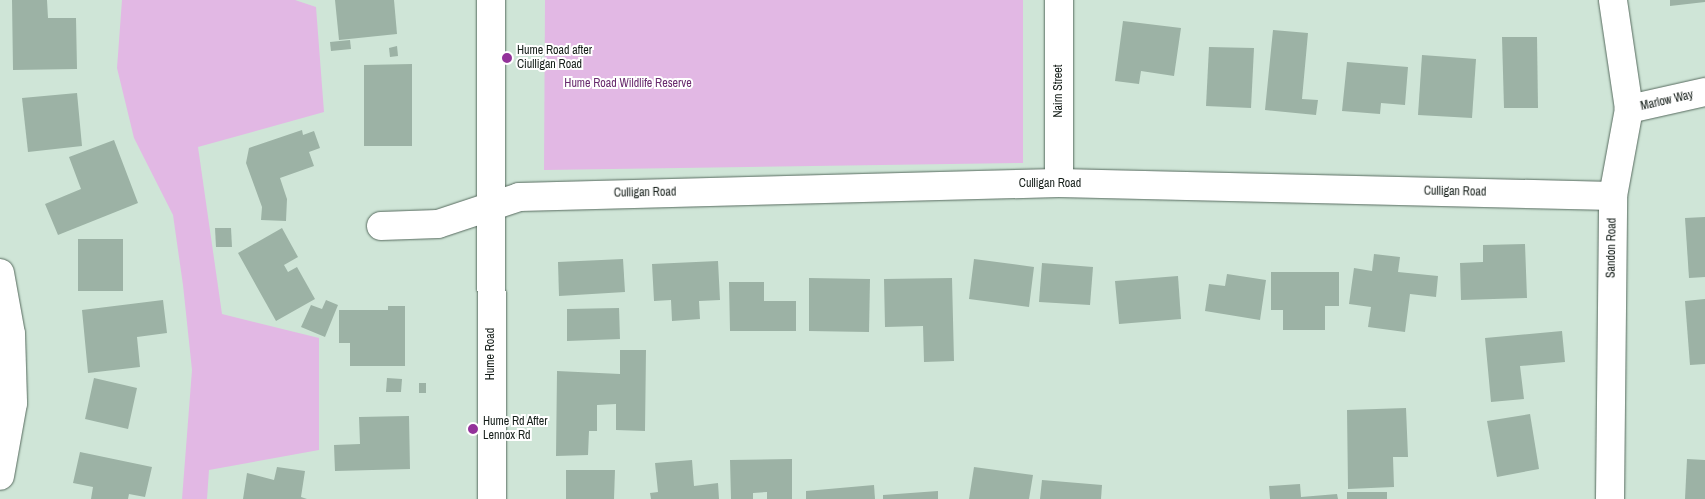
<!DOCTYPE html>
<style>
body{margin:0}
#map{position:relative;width:1705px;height:499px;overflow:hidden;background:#cfe5d7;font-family:"Archivo Narrow",sans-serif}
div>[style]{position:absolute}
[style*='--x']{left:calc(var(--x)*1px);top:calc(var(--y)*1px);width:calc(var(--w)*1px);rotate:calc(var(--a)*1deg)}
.green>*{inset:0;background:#e2b8e4}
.building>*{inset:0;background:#9cb2a5}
.roads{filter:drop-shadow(0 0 1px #576b5f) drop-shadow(0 0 1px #576b5f)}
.minor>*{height:28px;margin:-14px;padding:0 14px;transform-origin:14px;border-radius:14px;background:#fff}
.dots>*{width:14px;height:14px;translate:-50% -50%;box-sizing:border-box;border:2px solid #fff;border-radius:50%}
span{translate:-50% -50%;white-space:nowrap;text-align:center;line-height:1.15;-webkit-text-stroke:4px #fff;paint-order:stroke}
.poi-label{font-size:12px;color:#151e19}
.left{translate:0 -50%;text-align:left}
.park-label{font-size:12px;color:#692c6e}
.street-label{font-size:12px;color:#151e19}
</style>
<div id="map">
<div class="green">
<div style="clip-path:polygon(122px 0,295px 0,316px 7px,324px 112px,198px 147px,222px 314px,319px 338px,319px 450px,209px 470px,207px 499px,182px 499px,192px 370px,183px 285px,173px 215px,134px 138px,117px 68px)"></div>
<div style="clip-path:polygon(545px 0,1023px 0,1023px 163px,544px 170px)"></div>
</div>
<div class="building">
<div style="clip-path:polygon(12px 0,47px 0,48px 18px,76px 18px,77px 69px,13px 70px)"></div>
<div style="clip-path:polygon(335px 0,394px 0,397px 34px,339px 40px)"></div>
<div style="clip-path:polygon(1670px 0,1705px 0,1705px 2px,1670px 6px)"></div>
<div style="clip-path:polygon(1123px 21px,1181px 28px,1174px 76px,1141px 71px,1139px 84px,1115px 81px)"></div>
<div style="clip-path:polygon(1273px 30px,1308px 33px,1302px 99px,1318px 100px,1316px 115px,1265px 110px)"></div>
<div style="clip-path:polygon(1502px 37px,1537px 37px,1538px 108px,1504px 108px)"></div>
<div style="clip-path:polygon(350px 40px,351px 49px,331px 51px,330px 42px)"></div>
<div style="clip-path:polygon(397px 46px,398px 56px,390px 57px,389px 48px)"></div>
<div style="clip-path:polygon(1209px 47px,1254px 48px,1251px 108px,1206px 106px)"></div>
<div style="clip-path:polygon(1422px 55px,1476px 59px,1472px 118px,1418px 115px)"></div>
<div style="clip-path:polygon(1347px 62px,1408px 67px,1405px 105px,1381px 103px,1380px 114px,1342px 111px)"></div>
<div style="clip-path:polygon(412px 64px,412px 146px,364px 146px,364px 65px)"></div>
<div style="clip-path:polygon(77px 93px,82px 146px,28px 152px,22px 98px)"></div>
<div style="clip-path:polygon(302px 130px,303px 135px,314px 131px,320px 148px,309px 152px,314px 166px,280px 178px,287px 199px,286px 221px,261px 220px,262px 207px,246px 163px,249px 148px)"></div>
<div style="clip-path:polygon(114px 140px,138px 203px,58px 235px,45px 204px,81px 189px,69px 157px)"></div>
<div style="clip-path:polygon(1705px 217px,1705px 277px,1689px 278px,1685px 218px)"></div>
<div style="clip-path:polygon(215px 228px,231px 228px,232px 247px,216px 247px)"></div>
<div style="clip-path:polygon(282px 228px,298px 257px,284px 265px,288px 272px,297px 267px,315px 299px,276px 321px,238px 253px)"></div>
<div style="clip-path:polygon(78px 239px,123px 239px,123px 291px,78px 291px)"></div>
<div style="clip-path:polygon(1525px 244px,1527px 298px,1461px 300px,1460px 263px,1483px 262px,1483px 245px)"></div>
<div style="clip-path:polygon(1374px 254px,1400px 257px,1398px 272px,1438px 276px,1436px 297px,1410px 294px,1405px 332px,1368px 327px,1371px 307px,1349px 304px,1354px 268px,1372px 271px)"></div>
<div style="clip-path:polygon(623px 259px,625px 292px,559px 296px,558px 262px)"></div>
<div style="clip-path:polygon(974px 259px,1034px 267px,1029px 307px,969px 299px)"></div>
<div style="clip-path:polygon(718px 261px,720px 300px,699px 301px,700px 319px,672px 321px,671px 300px,654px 301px,652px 264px)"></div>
<div style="clip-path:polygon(1042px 263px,1093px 267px,1090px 305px,1039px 302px)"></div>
<div style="clip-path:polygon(1271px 272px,1339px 272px,1339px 306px,1325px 306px,1325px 330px,1283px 330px,1283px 310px,1271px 310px)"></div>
<div style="clip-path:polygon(1227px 274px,1266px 280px,1260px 320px,1205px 311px,1209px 284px,1225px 286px)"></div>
<div style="clip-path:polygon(1178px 276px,1181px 319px,1119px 324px,1115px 281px)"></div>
<div style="clip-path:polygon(809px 278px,870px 279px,869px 332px,809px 331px)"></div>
<div style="clip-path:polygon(952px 278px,954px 361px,924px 362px,923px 326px,885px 327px,884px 279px)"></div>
<div style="clip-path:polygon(729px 282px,764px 282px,764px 301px,796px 301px,796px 331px,730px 331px)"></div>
<div style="clip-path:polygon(1705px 299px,1705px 364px,1690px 365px,1685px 301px)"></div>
<div style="clip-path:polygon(163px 300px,167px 333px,137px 337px,140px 367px,88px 373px,82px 310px)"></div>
<div style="clip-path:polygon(326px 300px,338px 305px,325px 337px,301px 327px,311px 305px,322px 309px)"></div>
<div style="clip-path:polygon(388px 306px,405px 306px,405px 366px,350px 366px,350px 343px,339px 343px,339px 310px,388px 310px)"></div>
<div style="clip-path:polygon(619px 308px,620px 339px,567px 341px,567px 309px)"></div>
<div style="clip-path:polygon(1562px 331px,1565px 362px,1520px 366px,1524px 399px,1491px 402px,1485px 338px)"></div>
<div style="clip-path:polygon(620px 350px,646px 350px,645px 431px,616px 430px,616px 404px,597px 405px,597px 431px,589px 431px,588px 455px,556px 456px,557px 371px,620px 374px)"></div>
<div style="clip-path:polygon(94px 378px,137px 388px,128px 429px,85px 419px)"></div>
<div style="clip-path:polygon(387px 378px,402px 379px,401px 392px,386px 392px)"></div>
<div style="clip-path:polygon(419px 383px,426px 383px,426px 393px,419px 393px)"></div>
<div style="clip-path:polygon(1406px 408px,1408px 457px,1393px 457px,1394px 487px,1348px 489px,1347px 410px)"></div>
<div style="clip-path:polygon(1530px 414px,1539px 469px,1497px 477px,1487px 421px)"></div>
<div style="clip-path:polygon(409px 416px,410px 469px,335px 471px,334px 445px,360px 444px,359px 417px)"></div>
<div style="clip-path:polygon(80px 452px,152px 467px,145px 497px,129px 494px,128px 499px,91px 499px,93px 487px,73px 483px)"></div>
<div style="clip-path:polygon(792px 459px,792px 499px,767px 499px,767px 492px,753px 493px,753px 499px,731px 499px,730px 460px)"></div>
<div style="clip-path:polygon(1687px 459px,1705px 460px,1705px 499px,1685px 499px)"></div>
<div style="clip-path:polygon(692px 460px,694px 486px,718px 483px,719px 499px,651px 499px,650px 493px,658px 492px,655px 463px)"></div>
<div style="clip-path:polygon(277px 467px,305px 471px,301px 497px,307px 499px,243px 499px,247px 473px,274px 480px)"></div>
<div style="clip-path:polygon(974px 467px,1033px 475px,1029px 499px,969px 499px)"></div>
<div style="clip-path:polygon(566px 470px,615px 470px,614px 499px,566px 499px)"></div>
<div style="clip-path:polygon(1042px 480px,1102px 485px,1101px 499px,1040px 499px)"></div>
<div style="clip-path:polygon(1300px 484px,1301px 497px,1337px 494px,1338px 499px,1270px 499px,1269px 486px)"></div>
<div style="clip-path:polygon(874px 485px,875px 499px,806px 499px,806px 491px)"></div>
<div style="clip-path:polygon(938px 491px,938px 499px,883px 499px,883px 495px)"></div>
<div style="clip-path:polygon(1347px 492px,1387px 492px,1387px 499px,1347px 499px)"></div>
</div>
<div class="roads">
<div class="minor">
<div style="--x:491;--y:0;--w:499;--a:89.9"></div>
<div style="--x:1059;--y:0;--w:183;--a:90"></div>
<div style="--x:1629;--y:109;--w:78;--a:-12.6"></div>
<div style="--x:381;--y:226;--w:57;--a:-2"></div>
<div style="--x:438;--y:224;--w:85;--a:-18.4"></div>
<div style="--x:519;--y:197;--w:540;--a:-1.49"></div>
<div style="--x:1059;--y:183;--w:554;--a:1.34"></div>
<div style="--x:0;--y:273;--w:62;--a:79.8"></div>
<div style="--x:11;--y:334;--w:69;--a:88.3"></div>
<div style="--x:13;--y:403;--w:74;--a:100.1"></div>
<div style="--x:1610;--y:499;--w:303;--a:-89.4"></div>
<div style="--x:1613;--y:196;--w:88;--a:-79.6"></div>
<div style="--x:1629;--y:109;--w:110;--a:-98.4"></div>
</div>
</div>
<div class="dots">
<div style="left:507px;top:58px;background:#93329a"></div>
<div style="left:473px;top:429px;background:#93329a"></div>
</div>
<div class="poi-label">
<span class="left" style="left:517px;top:58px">Hume Road after<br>Ciulligan Road</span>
<span class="left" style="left:483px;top:429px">Hume Rd After<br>Lennox Rd</span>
</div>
<div class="park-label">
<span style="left:628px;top:84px">Hume Road Wildlife Reserve</span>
</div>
<div class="street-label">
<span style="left:1059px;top:91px;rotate:-90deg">Nairn Street</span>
<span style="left:1667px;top:101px;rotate:-13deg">Marlow Way</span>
<span style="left:1050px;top:184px">Culligan Road</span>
<span style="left:1455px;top:192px;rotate:1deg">Culligan Road</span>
<span style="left:645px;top:193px;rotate:-1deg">Culligan Road</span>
<span style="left:1612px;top:248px;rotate:-89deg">Sandon Road</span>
<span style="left:491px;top:354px;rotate:-90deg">Hume Road</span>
</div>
</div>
